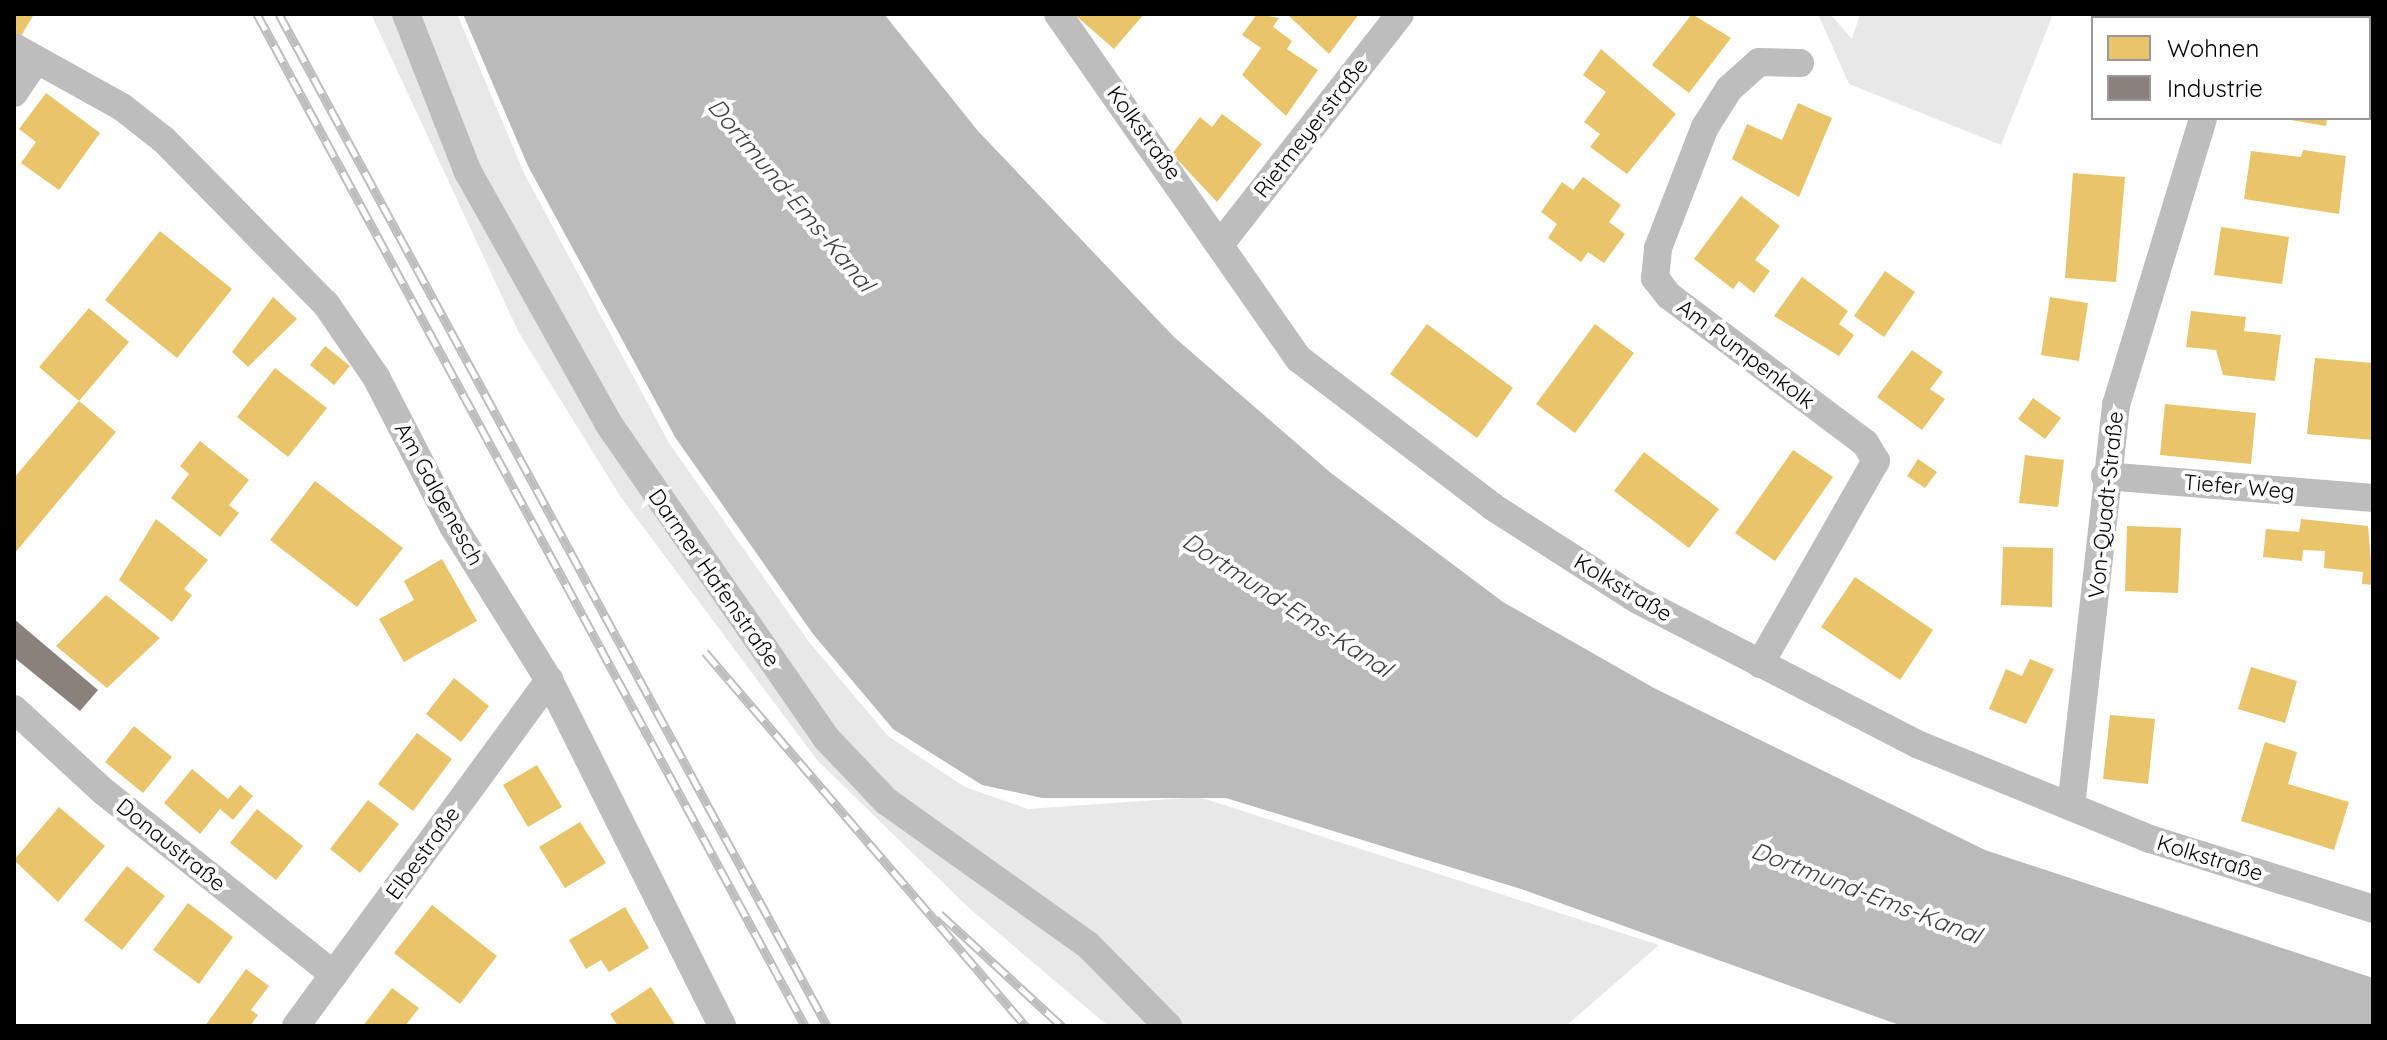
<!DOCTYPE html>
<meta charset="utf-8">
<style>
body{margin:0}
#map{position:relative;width:2387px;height:1040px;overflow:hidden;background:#fff;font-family:Quicksand,sans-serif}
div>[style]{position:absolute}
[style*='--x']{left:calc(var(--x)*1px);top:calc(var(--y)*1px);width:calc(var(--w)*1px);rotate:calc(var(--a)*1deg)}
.green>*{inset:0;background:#e8e8e8}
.water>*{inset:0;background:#bababa}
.homes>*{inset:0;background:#e9c46a}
.industry>*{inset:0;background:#8a817c}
.minor>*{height:28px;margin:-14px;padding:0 14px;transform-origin:14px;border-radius:14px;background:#bdbdbd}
.rail>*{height:9px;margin-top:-4.5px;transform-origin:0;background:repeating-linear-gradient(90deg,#fff 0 18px,#bdbdbd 0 36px);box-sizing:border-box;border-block:2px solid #bdbdbd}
span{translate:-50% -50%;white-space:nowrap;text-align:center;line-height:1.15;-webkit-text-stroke:8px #fff;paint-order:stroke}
.street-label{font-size:22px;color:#000}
.water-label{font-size:24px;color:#3d3d3d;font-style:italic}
.frame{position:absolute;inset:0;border:16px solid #000;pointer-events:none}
.legend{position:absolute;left:2091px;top:16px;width:280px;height:104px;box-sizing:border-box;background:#fff;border:2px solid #999;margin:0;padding:10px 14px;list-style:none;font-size:24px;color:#000}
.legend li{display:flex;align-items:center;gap:16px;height:40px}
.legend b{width:40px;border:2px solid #999}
</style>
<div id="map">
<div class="green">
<div style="clip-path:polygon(371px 14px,457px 14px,524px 173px,669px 443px,809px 642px,888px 736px,965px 787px,1028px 809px,1199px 797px,1659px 945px,1566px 1026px,1108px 1026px,969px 908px,817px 760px,620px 496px,518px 331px)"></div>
<div style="clip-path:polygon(1818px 14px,1830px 14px,1852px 39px,1860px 14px,2053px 14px,2001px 145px,1849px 84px)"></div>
</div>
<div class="water">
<div style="clip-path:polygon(463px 14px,884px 14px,978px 131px,1174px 337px,1331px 473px,1503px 602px,1654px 688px,1985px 850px,2373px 978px,2373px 1026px,1902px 1026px,1521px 889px,1226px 798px,1042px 798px,982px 785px,893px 729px,813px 634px,675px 437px,528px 166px)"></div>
</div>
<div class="homes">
<div style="clip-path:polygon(14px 14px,34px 14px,21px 36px,14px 32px)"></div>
<div style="clip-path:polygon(1074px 14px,1144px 14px,1114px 49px)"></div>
<div style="clip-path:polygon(1257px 14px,1279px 18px,1273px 27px,1292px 41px,1287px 49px,1318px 70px,1286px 116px,1242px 75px,1261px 48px,1242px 35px)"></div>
<div style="clip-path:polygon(1287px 14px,1359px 14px,1329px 54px)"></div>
<div style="clip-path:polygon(1692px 14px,1731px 38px,1689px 93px,1652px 65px)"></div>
<div style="clip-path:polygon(2134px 14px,2189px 14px,2133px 18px)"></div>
<div style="clip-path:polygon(2304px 14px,2373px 14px,2373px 42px,2369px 18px)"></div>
<div style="clip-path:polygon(1601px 49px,1676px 114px,1627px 174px,1590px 147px,1600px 134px,1584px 122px,1606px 92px,1583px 75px)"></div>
<div style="clip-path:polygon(46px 93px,100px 133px,59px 190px,21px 163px,36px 142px,19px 129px)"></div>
<div style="clip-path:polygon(1798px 103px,1832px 118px,1799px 197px,1732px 159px,1747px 124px,1782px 140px)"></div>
<div style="clip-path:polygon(1222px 114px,1262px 144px,1217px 202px,1172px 154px,1200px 117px,1212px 127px)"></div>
<div style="clip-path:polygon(2278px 118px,2327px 118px,2326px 126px)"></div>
<div style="clip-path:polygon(2303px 150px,2346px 156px,2339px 214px,2244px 199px,2251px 151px,2301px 157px)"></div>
<div style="clip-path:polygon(2073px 173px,2125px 177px,2116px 282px,2065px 278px)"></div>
<div style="clip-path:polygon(1583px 177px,1621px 205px,1609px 222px,1625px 234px,1604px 263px,1588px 252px,1581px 262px,1548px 238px,1557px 224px,1541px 212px,1562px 182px,1573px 190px)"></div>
<div style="clip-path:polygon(1741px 196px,1780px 226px,1755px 260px,1770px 271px,1754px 293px,1739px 281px,1733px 289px,1694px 259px)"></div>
<div style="clip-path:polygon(2221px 227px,2289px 237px,2282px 284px,2214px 275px)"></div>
<div style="clip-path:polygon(160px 231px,232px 289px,177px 358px,105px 300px)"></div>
<div style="clip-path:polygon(1885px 271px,1915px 292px,1884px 337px,1854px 316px)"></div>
<div style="clip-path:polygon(1802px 277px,1848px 311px,1839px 324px,1854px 335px,1839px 356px,1774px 316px)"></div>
<div style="clip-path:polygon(273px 297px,297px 319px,248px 367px,232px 352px)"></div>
<div style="clip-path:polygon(2050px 297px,2088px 303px,2079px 361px,2041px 355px)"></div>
<div style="clip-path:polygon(89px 308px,129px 342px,79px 401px,116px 432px,14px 554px,14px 478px,79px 401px,39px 367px)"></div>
<div style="clip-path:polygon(2191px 311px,2246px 317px,2244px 331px,2281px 335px,2275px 381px,2223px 375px,2216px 350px,2186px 347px)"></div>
<div style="clip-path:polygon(1427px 324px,1513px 388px,1477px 438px,1390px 374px)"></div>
<div style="clip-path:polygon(1595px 324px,1634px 353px,1575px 433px,1536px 404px)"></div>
<div style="clip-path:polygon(325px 346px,350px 366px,334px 385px,310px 365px)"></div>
<div style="clip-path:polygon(1912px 350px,1943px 372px,1930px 389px,1945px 399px,1922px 430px,1877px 397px)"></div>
<div style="clip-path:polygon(2315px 358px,2373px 363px,2373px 440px,2307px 434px)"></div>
<div style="clip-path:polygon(275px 368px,327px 408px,288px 457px,237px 417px)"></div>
<div style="clip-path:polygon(2033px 398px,2061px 418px,2045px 439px,2018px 419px)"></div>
<div style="clip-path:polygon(2165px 404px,2256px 413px,2251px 464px,2160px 455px)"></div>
<div style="clip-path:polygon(200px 441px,249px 480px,229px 505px,239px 513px,220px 537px,171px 498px,189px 474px,180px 466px)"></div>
<div style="clip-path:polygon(1793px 450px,1833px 477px,1775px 561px,1735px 533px)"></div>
<div style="clip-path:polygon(1644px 452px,1719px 509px,1689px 548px,1614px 491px)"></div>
<div style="clip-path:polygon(2025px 455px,2064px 460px,2058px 507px,2019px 503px)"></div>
<div style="clip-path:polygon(1918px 459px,1937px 472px,1925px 488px,1907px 476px)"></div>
<div style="clip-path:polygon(315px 481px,403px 548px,357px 607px,270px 540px)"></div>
<div style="clip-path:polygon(156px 519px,208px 560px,184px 589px,192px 595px,172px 622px,119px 580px)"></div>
<div style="clip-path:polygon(2301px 519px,2368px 526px,2373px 585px,2362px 584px,2363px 572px,2324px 568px,2325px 551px,2303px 550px,2302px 561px,2263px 557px,2266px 529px,2299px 532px)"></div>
<div style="clip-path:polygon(2127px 526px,2181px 528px,2178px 593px,2125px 591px)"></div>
<div style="clip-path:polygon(2003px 547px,2053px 548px,2052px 607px,2001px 605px)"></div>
<div style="clip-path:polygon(442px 559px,477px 621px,404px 662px,379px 619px,414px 600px,404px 581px)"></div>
<div style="clip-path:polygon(1855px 577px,1933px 630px,1900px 680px,1821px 627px)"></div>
<div style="clip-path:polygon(106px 595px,160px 638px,107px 688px,56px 646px)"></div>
<div style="clip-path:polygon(2030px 659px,2054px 669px,2026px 724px,1989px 709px,2006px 669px,2022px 676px)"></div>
<div style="clip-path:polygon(2251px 667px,2297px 681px,2285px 723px,2238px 709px)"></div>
<div style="clip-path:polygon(454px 678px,489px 706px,461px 742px,426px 714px)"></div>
<div style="clip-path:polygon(2110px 715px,2155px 719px,2148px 784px,2103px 779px)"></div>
<div style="clip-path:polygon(134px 726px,172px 757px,143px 793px,105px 762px)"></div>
<div style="clip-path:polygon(417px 733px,452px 759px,413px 811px,378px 784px)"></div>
<div style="clip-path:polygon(2265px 742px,2297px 752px,2288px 784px,2349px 802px,2334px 850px,2241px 821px)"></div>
<div style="clip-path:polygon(537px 765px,562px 807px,528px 827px,503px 785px)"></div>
<div style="clip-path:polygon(192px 769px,228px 799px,240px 785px,253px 796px,233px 820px,220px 809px,200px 834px,164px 803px)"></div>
<div style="clip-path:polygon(368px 800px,399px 824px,360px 873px,330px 849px)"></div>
<div style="clip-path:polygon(59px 807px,105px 846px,58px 902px,14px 860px)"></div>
<div style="clip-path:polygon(257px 809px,303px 846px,276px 880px,230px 843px)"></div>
<div style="clip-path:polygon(580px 822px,606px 863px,565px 888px,539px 847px)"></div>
<div style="clip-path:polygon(127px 866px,165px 896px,122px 950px,84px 920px)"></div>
<div style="clip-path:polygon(188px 903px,233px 937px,199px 984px,153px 950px)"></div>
<div style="clip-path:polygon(432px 905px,497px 956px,460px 1004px,394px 953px)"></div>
<div style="clip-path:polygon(625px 907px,649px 948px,609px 972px,601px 960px,586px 969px,569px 940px)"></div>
<div style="clip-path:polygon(246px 969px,269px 986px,251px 1010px,258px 1015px,250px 1026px,205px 1026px)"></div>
<div style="clip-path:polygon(651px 987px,676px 1026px,618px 1026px,610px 1014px)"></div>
<div style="clip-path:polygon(392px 988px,419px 1008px,405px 1026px,363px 1026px)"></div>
</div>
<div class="industry">
<div style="clip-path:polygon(14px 619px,98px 690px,80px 711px,16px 659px)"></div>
</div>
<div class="minor">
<div style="--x:406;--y:14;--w:170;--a:68.6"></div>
<div style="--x:468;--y:172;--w:287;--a:60.8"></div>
<div style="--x:608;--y:423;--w:383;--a:55.3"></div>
<div style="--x:826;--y:738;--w:87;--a:46.4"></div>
<div style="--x:886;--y:801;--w:248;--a:35.5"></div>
<div style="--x:1088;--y:945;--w:114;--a:45.4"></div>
<div style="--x:1058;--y:14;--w:421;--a:55.1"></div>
<div style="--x:1299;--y:359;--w:244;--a:37.3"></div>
<div style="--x:1493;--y:507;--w:172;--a:32.7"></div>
<div style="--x:1638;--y:600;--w:314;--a:27.3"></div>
<div style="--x:1917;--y:744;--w:252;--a:22.2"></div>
<div style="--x:2150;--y:839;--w:234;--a:17.4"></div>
<div style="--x:2242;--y:18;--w:4;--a:-63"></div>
<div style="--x:14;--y:47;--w:124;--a:29.1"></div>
<div style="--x:122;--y:107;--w:53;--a:38.2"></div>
<div style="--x:164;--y:140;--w:231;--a:45.4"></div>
<div style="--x:326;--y:304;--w:88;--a:55.6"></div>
<div style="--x:376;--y:377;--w:168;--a:62.7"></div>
<div style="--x:453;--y:526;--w:181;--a:58.1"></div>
<div style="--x:549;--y:680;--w:387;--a:63.4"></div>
<div style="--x:14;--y:93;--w:40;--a:-56"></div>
<div style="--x:1222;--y:242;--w:289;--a:-52"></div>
<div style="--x:2105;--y:476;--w:269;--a:4.7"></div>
<div style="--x:1760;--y:664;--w:234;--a:-60.3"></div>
<div style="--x:1876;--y:461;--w:21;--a:-121"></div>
<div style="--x:1865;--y:443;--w:245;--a:-143.1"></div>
<div style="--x:1669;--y:296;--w:23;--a:-128"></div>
<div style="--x:1655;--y:278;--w:30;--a:-84"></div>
<div style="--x:1658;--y:248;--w:130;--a:-68.8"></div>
<div style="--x:1705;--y:127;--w:45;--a:-57.7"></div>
<div style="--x:1729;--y:89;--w:40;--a:-42"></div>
<div style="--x:1759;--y:62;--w:41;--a:1.4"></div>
<div style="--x:14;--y:709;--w:121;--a:42.7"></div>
<div style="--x:103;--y:791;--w:295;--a:38.5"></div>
<div style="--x:2071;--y:807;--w:405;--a:-83.6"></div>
<div style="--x:2116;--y:405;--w:300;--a:-73.1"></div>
<div style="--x:296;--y:1026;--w:429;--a:-53.8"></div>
</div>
<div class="rail">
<div style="--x:257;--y:14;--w:1151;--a:61.56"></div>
<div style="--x:279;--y:14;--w:1151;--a:61.56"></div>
<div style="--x:705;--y:652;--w:493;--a:49.4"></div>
<div style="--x:940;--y:914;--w:166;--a:42.6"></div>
</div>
<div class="street-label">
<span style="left:1311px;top:128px;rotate:-52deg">Rietmeyerstraße</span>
<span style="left:1144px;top:133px;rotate:54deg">Kolkstraße</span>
<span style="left:1746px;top:354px;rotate:37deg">Am Pumpenkolk</span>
<span style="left:2239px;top:487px;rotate:5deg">Tiefer Weg</span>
<span style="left:439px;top:494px;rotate:61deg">Am Galgenesch</span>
<span style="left:2106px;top:505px;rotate:-84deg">Von-Quadt-Straße</span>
<span style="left:714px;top:578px;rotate:55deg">Darmer Hafenstraße</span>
<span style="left:1623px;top:588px;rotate:31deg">Kolkstraße</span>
<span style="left:171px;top:845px;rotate:39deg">Donaustraße</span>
<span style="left:423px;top:853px;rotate:-54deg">Elbestraße</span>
<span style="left:2210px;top:858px;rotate:17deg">Kolkstraße</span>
</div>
<div class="water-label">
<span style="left:791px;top:195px;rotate:50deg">Dortmund-Ems-Kanal</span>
<span style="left:1287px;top:605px;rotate:33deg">Dortmund-Ems-Kanal</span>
<span style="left:1866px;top:893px;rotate:21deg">Dortmund-Ems-Kanal</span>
</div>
<div class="frame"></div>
<ul class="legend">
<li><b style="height:22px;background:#e9c46a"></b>Wohnen</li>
<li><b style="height:22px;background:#8a817c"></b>Industrie</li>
</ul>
</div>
